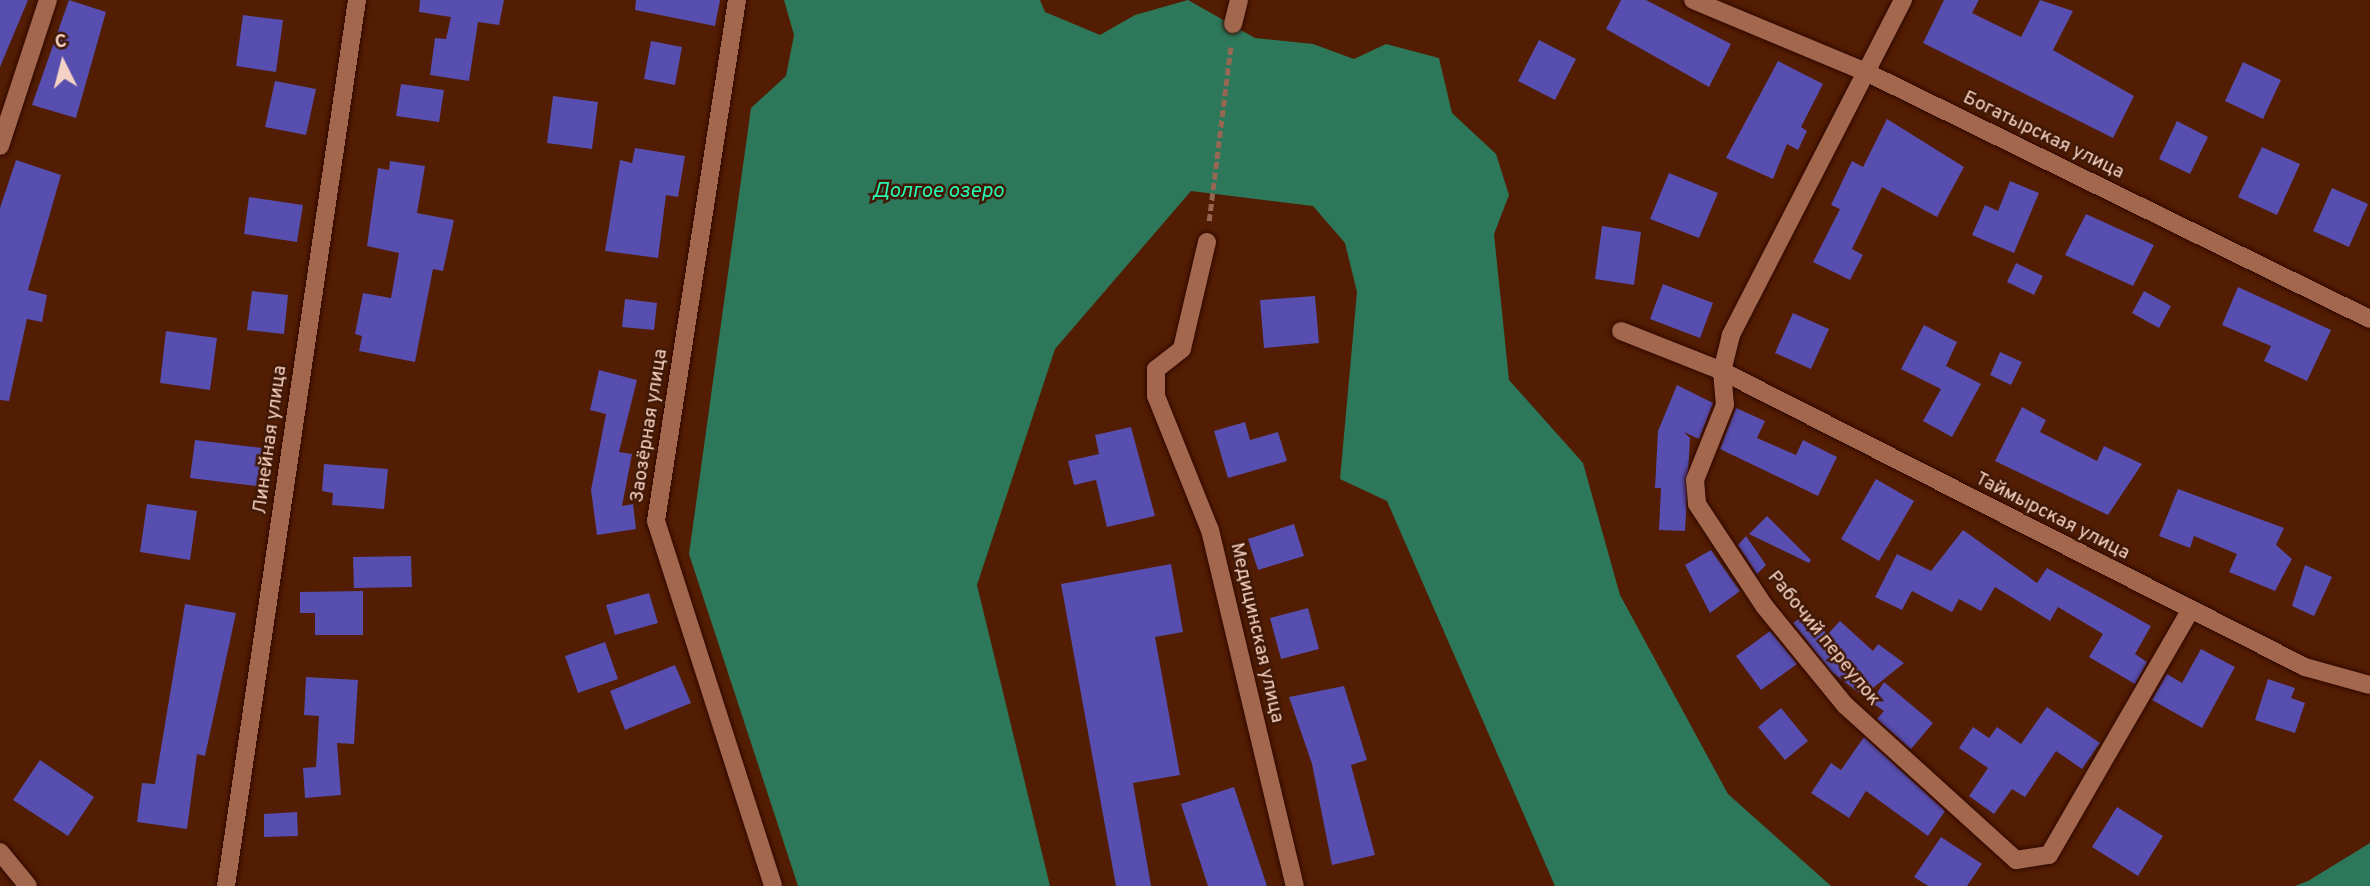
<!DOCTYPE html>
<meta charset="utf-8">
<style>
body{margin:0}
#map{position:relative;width:2370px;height:886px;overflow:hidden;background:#521d02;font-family:Overpass,sans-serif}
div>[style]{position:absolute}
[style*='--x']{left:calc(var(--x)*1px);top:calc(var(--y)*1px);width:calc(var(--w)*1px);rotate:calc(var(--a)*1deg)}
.water>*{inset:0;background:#2d785a}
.building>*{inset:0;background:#574eaf}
.path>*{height:4.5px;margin-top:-2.25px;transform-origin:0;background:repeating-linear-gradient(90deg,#966853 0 7px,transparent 0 10.5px)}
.roads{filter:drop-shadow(0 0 2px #300800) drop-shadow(0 0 2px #300800)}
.minor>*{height:18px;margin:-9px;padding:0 9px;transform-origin:9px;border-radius:9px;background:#a3674d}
span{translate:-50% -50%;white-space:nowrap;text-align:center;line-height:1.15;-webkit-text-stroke:5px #401805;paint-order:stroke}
.street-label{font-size:19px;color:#f5d2c4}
.water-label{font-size:21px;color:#28f7b3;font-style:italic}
.north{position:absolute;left:28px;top:28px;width:70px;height:70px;-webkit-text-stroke:5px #401805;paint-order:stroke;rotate:354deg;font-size:19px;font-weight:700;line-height:28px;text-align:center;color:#f5d2c4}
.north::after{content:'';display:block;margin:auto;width:24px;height:32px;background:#f5d2c4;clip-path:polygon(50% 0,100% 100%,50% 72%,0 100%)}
</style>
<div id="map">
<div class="water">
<div style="clip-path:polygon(784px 0,1040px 0,1045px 12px,1100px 35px,1135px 15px,1188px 0,1255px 38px,1313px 44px,1354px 59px,1386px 44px,1439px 58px,1452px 113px,1496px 154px,1509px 195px,1494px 234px,1509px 380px,1583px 463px,1620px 595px,1728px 794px,1831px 886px,1555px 886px,1387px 501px,1340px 479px,1357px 292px,1345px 243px,1313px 206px,1191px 191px,1055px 349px,977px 585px,1050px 886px,798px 886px,689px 554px,751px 108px,786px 76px,794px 35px)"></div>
<div style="clip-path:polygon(2370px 843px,2370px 886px,2295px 886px,2308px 881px)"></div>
</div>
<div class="building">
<div style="clip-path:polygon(0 0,28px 0,0 67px)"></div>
<div style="clip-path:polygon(69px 0,106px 12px,76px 118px,32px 105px)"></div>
<div style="clip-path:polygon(420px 0,504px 0,499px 25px,478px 22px,469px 81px,430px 75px,435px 38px,446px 39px,451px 17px,419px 12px)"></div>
<div style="clip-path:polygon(636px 0,720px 0,715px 26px,635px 10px)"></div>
<div style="clip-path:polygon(1621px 0,1646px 0,1731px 44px,1709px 87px,1606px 29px)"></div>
<div style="clip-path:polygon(1944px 0,1979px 0,1972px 13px,2021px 37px,2040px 0,2073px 11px,2053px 50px,2134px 96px,2113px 138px,1923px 43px)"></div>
<div style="clip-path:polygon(243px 15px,283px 20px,276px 72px,236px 66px)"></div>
<div style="clip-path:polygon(1539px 40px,1576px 59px,1555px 100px,1518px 81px)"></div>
<div style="clip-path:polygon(651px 41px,682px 47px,675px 85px,644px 79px)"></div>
<div style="clip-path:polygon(1778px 61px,1823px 84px,1801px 127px,1807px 131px,1798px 150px,1787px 144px,1773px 179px,1726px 158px)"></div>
<div style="clip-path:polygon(2243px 62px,2281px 80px,2263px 119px,2225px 101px)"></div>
<div style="clip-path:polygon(275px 81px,316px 89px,306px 135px,265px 127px)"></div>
<div style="clip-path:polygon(401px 84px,444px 90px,439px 122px,396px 116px)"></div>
<div style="clip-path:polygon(553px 96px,598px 102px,592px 149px,547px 143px)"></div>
<div style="clip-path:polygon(1887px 119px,1964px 167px,1937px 217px,1882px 187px,1852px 249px,1863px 255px,1850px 280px,1813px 262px,1840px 209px,1831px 205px,1852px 161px,1863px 167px)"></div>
<div style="clip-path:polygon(2177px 121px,2208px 137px,2190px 174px,2159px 159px)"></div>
<div style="clip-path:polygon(2262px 147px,2300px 164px,2277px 215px,2238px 197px)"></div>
<div style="clip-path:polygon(635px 148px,685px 156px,678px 197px,666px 195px,658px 258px,605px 251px,620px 160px,632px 163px)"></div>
<div style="clip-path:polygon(16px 160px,61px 175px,28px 290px,47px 295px,42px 322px,27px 319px,9px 401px,0 400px,0 208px)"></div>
<div style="clip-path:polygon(390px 161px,425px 166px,417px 213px,454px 220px,443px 271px,433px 269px,415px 362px,359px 351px,362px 336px,355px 334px,363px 293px,391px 298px,399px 253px,367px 246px,378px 168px,389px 170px)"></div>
<div style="clip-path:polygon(1669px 173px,1718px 193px,1699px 238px,1650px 219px)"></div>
<div style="clip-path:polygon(2010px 181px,2039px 193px,2014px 253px,1972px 235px,1985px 205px,1998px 211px)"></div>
<div style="clip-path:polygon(2332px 188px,2368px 204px,2349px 247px,2313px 231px)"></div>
<div style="clip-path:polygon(249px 197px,303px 205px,297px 242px,244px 234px)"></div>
<div style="clip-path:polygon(2086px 214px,2154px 245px,2133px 286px,2065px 255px)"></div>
<div style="clip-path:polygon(1602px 226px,1641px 232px,1634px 285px,1595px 279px)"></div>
<div style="clip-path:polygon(2016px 263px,2043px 276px,2034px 295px,2007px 282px)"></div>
<div style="clip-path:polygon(1663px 284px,1713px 303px,1700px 338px,1650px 319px)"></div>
<div style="clip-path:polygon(2238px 287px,2331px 330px,2307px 381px,2264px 361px,2271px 346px,2222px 325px)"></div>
<div style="clip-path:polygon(252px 291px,288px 295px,284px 334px,247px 330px)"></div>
<div style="clip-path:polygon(2144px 291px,2171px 306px,2159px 328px,2132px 313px)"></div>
<div style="clip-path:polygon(1315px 296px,1319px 343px,1264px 348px,1260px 300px)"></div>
<div style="clip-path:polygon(625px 299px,657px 303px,654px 330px,622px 327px)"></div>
<div style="clip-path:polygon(1793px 313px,1829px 329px,1811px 369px,1775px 353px)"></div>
<div style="clip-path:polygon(1924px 325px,1957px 342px,1946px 366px,1981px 384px,1952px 437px,1923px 421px,1941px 389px,1901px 369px)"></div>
<div style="clip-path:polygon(166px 331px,217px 338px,210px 390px,160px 383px)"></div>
<div style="clip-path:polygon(2000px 352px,2022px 362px,2011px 385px,1990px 375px)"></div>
<div style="clip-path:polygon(599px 370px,637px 380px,619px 452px,632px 454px,622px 506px,633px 504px,636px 529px,597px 535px,591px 490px,606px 414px,590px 410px)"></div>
<div style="clip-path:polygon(1677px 385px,1713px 403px,1699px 439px,1684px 432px,1690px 438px,1685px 531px,1659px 530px,1661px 488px,1655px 488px,1658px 431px)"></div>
<div style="clip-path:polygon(2022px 407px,2046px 420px,2040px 432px,2097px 461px,2104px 446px,2142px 464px,2108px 515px,1995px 461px)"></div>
<div style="clip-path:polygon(1736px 408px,1765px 421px,1757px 438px,1796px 455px,1803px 440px,1837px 457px,1818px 496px,1720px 449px)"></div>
<div style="clip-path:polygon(1245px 422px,1250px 440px,1278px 432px,1287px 461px,1228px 478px,1214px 431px)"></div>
<div style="clip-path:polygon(1131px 427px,1155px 516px,1107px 527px,1096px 480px,1074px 485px,1068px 461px,1099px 454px,1095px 435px)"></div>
<div style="clip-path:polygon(195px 440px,262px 448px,257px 486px,190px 478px)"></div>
<div style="clip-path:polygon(324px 464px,388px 469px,384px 509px,332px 505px,333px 493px,322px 491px)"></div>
<div style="clip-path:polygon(1876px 479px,1914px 501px,1879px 561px,1841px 539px)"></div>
<div style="clip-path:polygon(2178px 489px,2284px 528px,2276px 545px,2292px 559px,2275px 591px,2229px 572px,2237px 554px,2194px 536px,2190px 548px,2159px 536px)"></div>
<div style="clip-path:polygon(147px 504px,197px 511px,190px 560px,140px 552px)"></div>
<div style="clip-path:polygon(1767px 516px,1811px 560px,1809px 563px,1749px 534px)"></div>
<div style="clip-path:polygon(1294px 524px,1304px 556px,1258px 570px,1248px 539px)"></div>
<div style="clip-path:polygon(1963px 530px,2037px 583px,2047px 568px,2151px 626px,2135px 654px,2147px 662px,2135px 684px,2089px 657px,2103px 634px,2058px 607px,2050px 621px,1995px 587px,1981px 611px,1959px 599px,1952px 612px,1912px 591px,1902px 610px,1875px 597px,1897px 554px,1931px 571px)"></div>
<div style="clip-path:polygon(1746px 536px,1766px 565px,1757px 574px,1738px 545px)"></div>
<div style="clip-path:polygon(1711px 550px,1740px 591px,1710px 613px,1685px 565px)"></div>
<div style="clip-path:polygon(411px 556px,412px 587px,354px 588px,353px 557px)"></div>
<div style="clip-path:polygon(1171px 564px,1183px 632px,1155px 637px,1180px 775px,1133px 783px,1151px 886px,1116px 886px,1061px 584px)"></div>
<div style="clip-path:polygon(2305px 565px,2332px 577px,2314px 616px,2292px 606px)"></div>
<div style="clip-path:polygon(363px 591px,363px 635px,315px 635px,315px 613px,300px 613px,300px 592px)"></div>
<div style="clip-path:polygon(649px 593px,658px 623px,615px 635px,606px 605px)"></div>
<div style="clip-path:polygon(185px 604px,236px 613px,205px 756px,197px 754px,187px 829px,137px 822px,142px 783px,155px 784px)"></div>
<div style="clip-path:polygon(1308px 608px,1319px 649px,1281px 659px,1270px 618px)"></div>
<div style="clip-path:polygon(1811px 611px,1827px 635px,1840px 621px,1873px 651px,1878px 644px,1904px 663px,1863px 696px,1832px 672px,1793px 623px)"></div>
<div style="clip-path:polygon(1770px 631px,1797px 664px,1761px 690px,1736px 656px)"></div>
<div style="clip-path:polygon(605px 642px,618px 679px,578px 693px,565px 656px)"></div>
<div style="clip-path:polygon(2201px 649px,2235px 667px,2202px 728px,2152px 700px,2167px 674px,2182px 683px)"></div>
<div style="clip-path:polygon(675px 665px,691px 703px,625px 730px,610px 691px)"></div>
<div style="clip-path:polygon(306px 677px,358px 680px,354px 744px,337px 743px,341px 795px,305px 798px,303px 768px,316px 767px,319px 716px,304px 715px)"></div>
<div style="clip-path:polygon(2268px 679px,2295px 688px,2291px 698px,2305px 703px,2295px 733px,2255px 720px)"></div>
<div style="clip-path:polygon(1884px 682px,1933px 723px,1911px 749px,1877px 719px,1884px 711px,1871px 702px)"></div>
<div style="clip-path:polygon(1344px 686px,1367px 760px,1351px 765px,1375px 855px,1332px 865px,1312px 764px,1289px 697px)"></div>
<div style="clip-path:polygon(2047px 707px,2100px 743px,2082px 769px,2056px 751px,2025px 797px,2012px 789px,1994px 814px,1969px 796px,1988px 768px,1959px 748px,1973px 727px,1989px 738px,1997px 727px,2021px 744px)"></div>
<div style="clip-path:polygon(1781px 708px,1808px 741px,1785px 760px,1758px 727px)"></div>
<div style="clip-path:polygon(1864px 737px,1945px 811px,1928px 836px,1866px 791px,1849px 818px,1811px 793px,1831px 763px,1841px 770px)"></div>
<div style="clip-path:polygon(40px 760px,94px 797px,68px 836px,13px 800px)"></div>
<div style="clip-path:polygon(1234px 787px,1267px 886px,1208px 886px,1181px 804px)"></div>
<div style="clip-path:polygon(2117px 807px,2163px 836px,2138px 876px,2092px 847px)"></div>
<div style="clip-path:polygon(297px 812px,298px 836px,264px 837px,264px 814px)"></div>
<div style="clip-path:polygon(1941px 837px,1982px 864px,1967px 886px,1928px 886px,1914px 877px)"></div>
</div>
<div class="path">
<div style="--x:1209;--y:221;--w:177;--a:-82.9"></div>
</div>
<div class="roads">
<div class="minor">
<div style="--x:737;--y:0;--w:527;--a:98.84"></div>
<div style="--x:656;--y:521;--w:383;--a:72.2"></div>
<div style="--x:1693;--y:0;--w:187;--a:22.6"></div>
<div style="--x:1866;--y:72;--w:561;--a:26.11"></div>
<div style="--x:1903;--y:0;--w:377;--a:117.2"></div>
<div style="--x:1731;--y:335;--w:37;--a:104"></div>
<div style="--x:1722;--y:371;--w:34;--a:85"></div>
<div style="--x:1725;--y:405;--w:81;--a:111.8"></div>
<div style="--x:1695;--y:480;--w:24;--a:85"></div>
<div style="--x:1697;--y:504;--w:123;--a:56.6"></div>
<div style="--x:1765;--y:607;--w:127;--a:50.8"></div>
<div style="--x:1845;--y:705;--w:231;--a:42.2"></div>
<div style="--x:2016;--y:860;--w:33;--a:-9"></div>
<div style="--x:2049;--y:855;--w:282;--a:-60"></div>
<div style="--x:1233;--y:24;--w:25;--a:-76"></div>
<div style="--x:0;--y:146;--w:154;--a:-71.8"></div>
<div style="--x:1207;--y:242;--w:110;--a:103.2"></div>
<div style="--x:1182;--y:349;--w:33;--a:142"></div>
<div style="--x:1156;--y:369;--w:27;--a:90"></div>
<div style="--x:1156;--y:396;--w:144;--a:68.1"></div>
<div style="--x:1210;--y:530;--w:366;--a:76.6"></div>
<div style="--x:1621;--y:331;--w:109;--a:21.6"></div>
<div style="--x:1722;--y:371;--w:654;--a:26.92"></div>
<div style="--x:2305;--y:667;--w:67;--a:15.5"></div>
<div style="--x:0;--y:852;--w:44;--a:50.5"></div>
<div style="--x:226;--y:886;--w:896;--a:-81.59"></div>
</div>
</div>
<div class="street-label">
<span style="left:2043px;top:136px;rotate:26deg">Богатырская улица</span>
<span style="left:650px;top:426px;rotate:-81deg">Заозёрная улица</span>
<span style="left:271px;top:440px;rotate:-82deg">Линейная улица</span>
<span style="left:2052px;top:517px;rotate:27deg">Таймырская улица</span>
<span style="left:1256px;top:633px;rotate:77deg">Медицинская улица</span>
<span style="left:1823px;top:639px;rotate:51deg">Рабочий переулок</span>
</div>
<div class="water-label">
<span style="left:938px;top:192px">Долгое озеро</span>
</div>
<div class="north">С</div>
</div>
